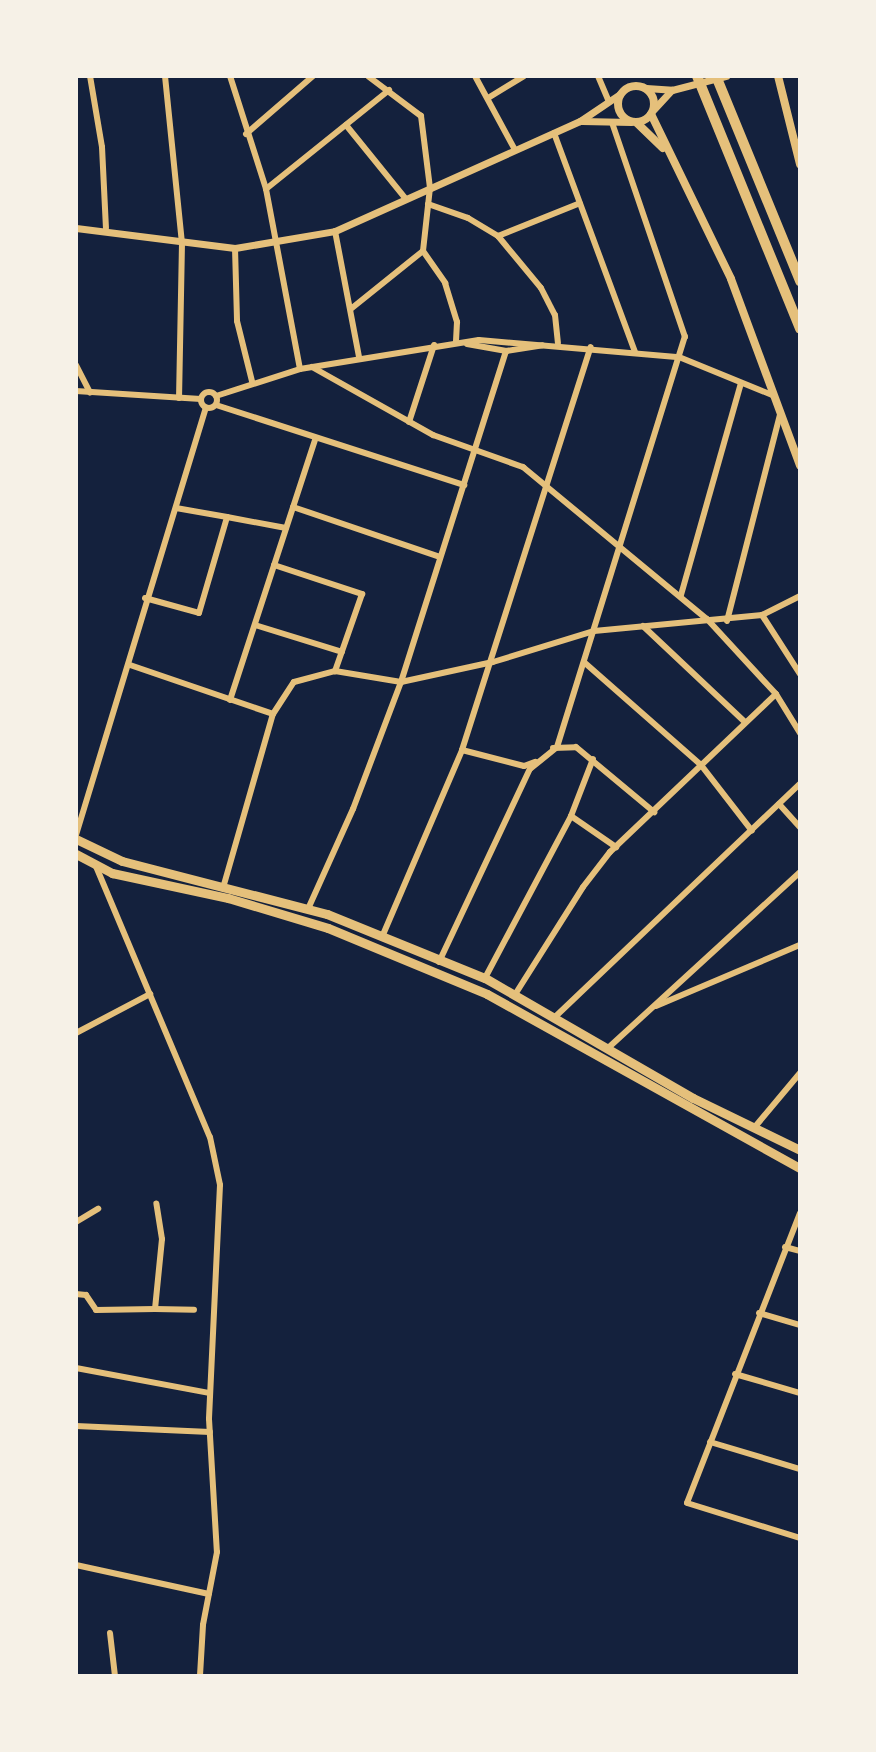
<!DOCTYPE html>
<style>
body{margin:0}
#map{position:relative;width:876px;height:1752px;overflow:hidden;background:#14213d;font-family:"Alegreya Sans",sans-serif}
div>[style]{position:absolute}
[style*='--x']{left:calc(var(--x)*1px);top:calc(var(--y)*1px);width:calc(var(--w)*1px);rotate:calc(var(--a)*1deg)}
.minor>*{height:6px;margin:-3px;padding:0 3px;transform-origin:3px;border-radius:3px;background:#e5c07b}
.minor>.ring{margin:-3px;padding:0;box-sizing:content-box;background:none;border:6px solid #e5c07b;border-radius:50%}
.tertiary>*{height:7px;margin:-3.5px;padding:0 3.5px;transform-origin:3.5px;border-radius:3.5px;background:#e5c07b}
.secondary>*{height:8px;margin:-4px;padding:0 4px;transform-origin:4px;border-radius:4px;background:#e5c07b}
.secondary>.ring{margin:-4px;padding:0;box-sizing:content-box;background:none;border:8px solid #e5c07b;border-radius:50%}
.primary>*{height:9px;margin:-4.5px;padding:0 4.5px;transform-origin:4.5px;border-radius:4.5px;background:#e5c07b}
.trunk>*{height:10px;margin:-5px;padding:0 5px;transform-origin:5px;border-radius:5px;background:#e5c07b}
span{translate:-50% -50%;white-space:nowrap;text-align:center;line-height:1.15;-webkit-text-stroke:6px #f6f1e7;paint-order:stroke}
.frame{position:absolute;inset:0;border:78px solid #f6f1e7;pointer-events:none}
</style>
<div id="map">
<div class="minor">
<div style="--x:90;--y:76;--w:72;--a:80.4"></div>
<div style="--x:102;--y:147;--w:81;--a:87.2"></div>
<div style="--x:165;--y:76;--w:168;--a:84.2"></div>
<div style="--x:182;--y:243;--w:155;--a:91.1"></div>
<div style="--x:230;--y:76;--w:119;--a:72.3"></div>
<div style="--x:266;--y:189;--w:183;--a:79.3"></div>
<div style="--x:475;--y:76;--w:84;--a:61.6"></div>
<div style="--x:598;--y:76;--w:28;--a:67"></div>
<div style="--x:488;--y:98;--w:42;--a:-31.4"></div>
<div style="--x:346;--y:125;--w:95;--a:51"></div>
<div style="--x:554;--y:133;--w:233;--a:69.7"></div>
<div style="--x:246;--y:134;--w:89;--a:-40.9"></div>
<div style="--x:266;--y:189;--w:158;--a:-38.8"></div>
<div style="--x:428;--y:204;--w:42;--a:19.3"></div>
<div style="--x:468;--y:218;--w:35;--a:31"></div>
<div style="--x:498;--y:236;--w:67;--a:50.4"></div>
<div style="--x:541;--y:288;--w:30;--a:63"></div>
<div style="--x:555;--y:315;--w:28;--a:84"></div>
<div style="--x:335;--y:231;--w:128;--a:79.2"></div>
<div style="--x:498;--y:236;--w:88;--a:-21.9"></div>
<div style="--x:235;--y:248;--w:73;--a:88.4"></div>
<div style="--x:237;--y:321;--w:62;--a:76"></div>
<div style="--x:423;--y:251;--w:39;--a:55"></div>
<div style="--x:445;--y:283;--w:41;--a:72.9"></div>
<div style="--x:457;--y:322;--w:20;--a:93"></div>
<div style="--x:352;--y:308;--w:91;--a:-38.8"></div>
<div style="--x:423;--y:251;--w:63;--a:-83.7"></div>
<div style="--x:430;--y:188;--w:73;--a:-97.1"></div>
<div style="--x:421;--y:116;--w:66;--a:-143"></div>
<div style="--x:467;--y:344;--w:40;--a:10"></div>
<div style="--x:506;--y:351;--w:37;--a:-9"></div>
<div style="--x:76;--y:365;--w:31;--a:63"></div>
<div style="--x:312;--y:367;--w:139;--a:29.3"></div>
<div style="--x:433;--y:435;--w:96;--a:19.6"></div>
<div style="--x:523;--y:467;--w:239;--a:39.6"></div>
<div style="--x:707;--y:619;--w:102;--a:47.4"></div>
<div style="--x:776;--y:694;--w:46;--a:58.4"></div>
<div style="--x:76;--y:391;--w:125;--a:3.7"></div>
<div class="ring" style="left:201px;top:392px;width:10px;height:10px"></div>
<div style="--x:216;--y:396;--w:88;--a:-17.8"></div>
<div style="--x:300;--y:369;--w:181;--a:-9.2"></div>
<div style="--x:479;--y:340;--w:201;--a:4.9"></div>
<div style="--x:679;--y:357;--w:100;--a:22.2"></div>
<div style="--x:216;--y:405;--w:261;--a:17.9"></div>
<div style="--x:409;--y:422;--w:81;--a:-72"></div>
<div style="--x:293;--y:507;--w:155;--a:18.8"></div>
<div style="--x:176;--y:508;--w:52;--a:10"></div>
<div style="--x:274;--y:565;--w:93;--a:18.2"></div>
<div style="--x:362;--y:594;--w:82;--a:109.3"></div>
<div style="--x:681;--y:595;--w:220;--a:-74.2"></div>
<div style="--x:145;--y:598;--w:56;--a:15.5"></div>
<div style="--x:199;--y:613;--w:100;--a:-73.7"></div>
<div style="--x:227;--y:517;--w:60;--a:10.6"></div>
<div style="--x:762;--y:615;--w:70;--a:57.2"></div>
<div style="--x:727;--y:621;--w:213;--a:-75.6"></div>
<div style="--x:255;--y:625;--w:91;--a:17.2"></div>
<div style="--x:643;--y:626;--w:140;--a:43.3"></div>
<div style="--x:585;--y:663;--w:154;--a:41.3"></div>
<div style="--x:701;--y:765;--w:83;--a:52.3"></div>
<div style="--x:130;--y:665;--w:151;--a:18.9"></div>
<div style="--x:230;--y:700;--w:274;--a:-71.9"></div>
<div style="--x:553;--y:748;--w:23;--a:-2"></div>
<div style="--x:576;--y:747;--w:102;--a:39.8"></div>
<div style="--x:462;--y:750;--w:64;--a:14.5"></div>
<div style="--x:524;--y:766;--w:12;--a:-20"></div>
<div style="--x:779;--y:804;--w:31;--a:48"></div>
<div style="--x:571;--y:816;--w:55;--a:34.6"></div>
<div style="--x:76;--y:835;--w:446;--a:-73.1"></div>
<div style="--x:95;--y:864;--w:296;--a:67.2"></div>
<div style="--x:210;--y:1137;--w:49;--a:78.2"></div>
<div style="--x:220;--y:1185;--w:234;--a:92.7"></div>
<div style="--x:209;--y:1419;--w:133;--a:86.6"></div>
<div style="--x:217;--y:1552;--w:74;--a:100.9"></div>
<div style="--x:203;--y:1625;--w:51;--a:93.4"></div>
<div style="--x:223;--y:888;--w:181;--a:-74"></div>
<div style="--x:273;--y:714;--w:38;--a:-57"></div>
<div style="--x:294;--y:682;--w:42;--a:-15"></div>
<div style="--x:335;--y:671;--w:67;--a:9.5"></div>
<div style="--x:401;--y:682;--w:94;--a:-12.3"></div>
<div style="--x:493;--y:662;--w:106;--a:-17.1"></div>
<div style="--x:594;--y:631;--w:169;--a:-5.4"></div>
<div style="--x:762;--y:615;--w:42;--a:-26.6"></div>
<div style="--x:308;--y:909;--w:110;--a:-65.8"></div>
<div style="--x:353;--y:809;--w:136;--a:-69.3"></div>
<div style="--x:401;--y:682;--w:347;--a:-72.4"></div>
<div style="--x:382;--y:937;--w:203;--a:-66.8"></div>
<div style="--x:462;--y:750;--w:423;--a:-72.3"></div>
<div style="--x:439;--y:962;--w:213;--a:-64.8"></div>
<div style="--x:530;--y:769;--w:35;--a:-39"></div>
<div style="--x:557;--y:747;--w:430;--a:-72.7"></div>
<div style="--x:685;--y:337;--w:227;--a:-108.8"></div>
<div style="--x:485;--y:978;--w:183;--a:-62"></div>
<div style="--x:571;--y:816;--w:61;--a:-68.9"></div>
<div style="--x:516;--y:993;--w:125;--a:-57.7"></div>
<div style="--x:583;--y:887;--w:44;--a:-52.4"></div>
<div style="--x:610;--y:852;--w:229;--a:-43.6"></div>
<div style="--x:656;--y:1006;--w:156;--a:-23"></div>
<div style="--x:555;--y:1017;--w:338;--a:-43.6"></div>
<div style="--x:76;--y:1033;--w:84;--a:-27.8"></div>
<div style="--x:607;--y:1049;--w:262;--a:-42.5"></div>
<div style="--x:754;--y:1128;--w:72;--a:-50.1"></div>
<div style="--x:800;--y:1213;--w:311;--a:111.3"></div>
<div style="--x:687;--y:1503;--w:118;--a:17.2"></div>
<div style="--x:76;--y:1222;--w:26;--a:-31"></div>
<div style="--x:785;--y:1247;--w:16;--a:15"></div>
<div style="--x:76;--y:1294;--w:10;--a:6"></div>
<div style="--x:86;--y:1295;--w:18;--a:56"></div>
<div style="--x:96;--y:1310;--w:59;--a:-1"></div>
<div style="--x:155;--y:1309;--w:70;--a:-84.3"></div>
<div style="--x:162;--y:1239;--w:36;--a:-99"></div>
<div style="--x:155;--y:1309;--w:39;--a:1"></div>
<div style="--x:759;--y:1313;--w:43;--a:16.3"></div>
<div style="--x:76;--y:1368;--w:135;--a:10.6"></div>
<div style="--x:735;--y:1374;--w:68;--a:16.3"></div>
<div style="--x:76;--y:1426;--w:134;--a:2.6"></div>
<div style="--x:710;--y:1442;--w:94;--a:16.7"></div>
<div style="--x:76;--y:1565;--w:136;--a:12.3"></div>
<div style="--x:110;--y:1633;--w:43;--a:83.4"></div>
</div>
<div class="tertiary">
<div style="--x:646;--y:88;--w:26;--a:4"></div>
<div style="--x:672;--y:90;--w:56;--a:-14.5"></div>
<div style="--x:654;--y:109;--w:26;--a:-47"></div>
<div style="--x:582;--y:121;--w:49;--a:1.2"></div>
<div style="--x:76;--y:228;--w:160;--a:7.2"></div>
<div style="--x:235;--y:248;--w:101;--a:-9.6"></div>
<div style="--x:335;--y:231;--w:269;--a:-24.2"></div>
<div style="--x:580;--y:121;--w:48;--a:-34"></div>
</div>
<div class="secondary">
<div style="--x:778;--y:76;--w:91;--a:76"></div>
<div class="ring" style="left:618px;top:86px;width:28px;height:28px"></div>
<div style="--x:651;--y:114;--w:183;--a:64.1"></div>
<div style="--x:731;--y:279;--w:199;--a:69.7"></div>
<div style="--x:637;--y:123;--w:36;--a:44"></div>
</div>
<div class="primary">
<div style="--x:76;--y:839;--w:51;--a:25.6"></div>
<div style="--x:122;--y:861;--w:212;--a:14.5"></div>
<div style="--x:327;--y:914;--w:170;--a:22.1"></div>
<div style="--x:485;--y:978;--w:240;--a:30"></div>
<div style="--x:693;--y:1098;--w:119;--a:25.9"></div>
<div style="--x:76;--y:854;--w:41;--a:27.8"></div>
<div style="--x:112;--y:873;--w:119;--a:12.2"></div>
<div style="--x:228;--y:898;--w:104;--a:16.7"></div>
<div style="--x:328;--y:928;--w:172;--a:22.5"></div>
<div style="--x:487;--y:994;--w:358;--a:29.1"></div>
</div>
<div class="trunk">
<div style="--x:697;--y:76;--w:273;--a:67.8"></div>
<div style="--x:716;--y:76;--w:222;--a:67.7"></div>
</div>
<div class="frame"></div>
</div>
